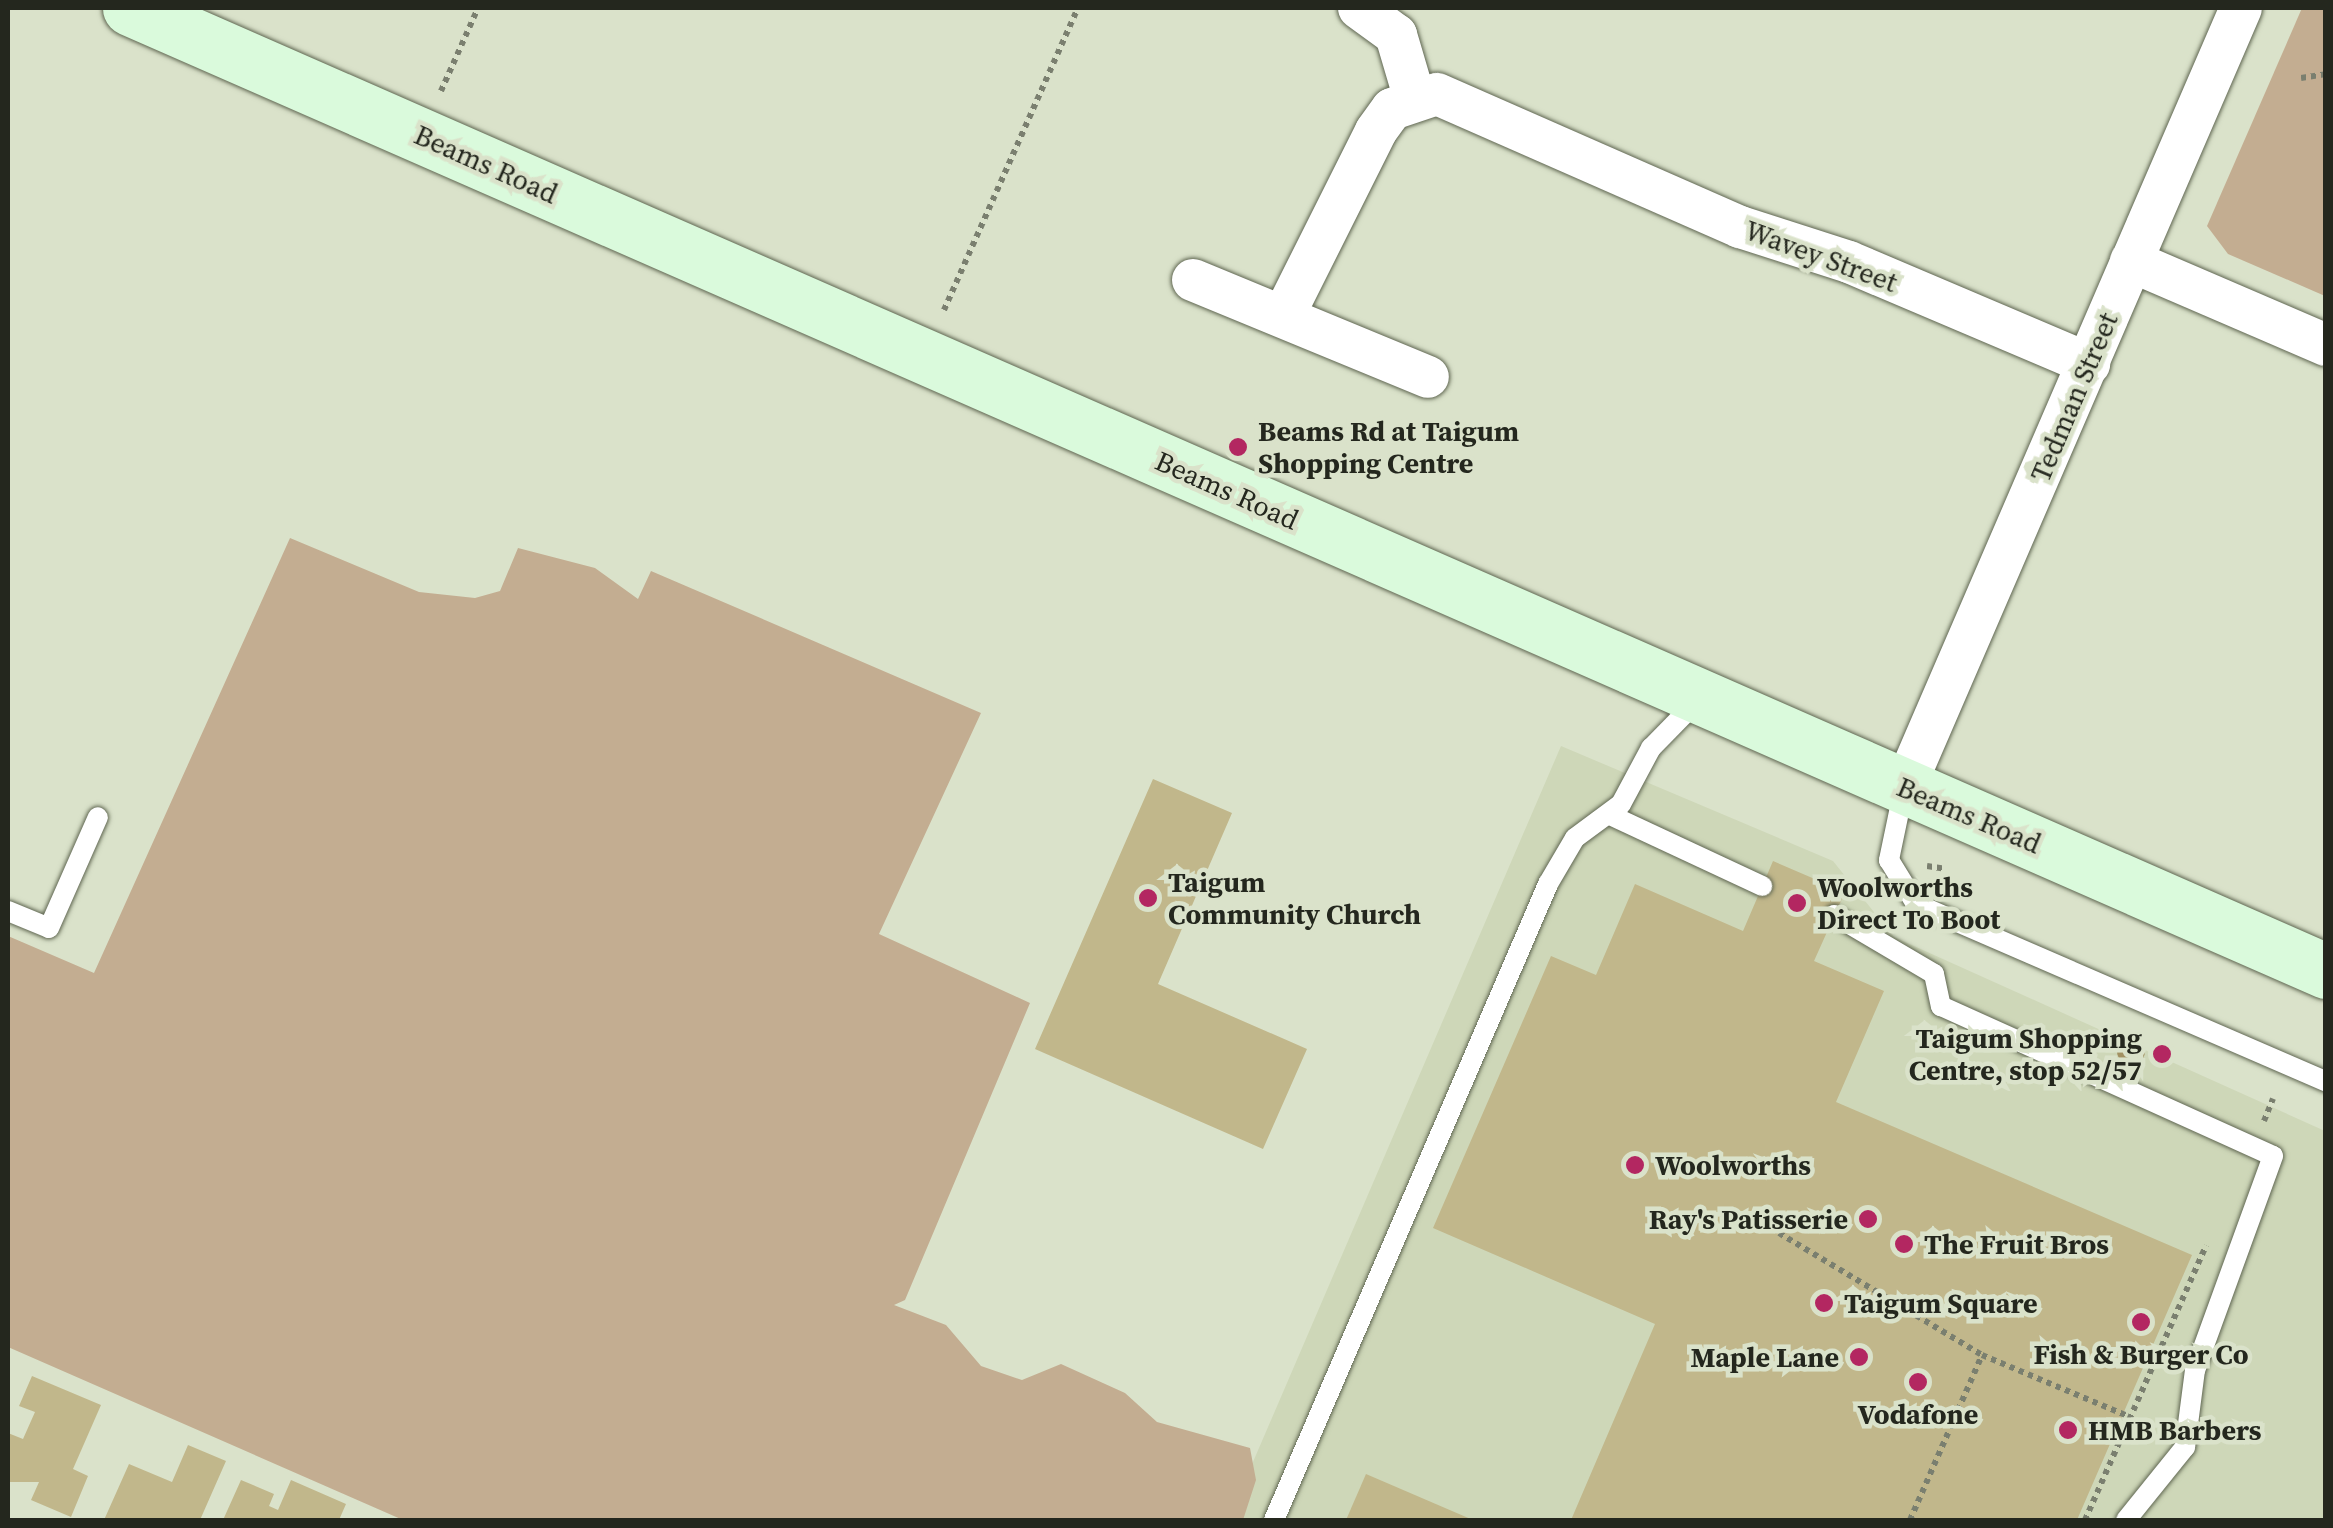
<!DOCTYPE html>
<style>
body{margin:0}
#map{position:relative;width:2333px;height:1528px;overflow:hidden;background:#dae2ca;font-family:"Source Serif 4",serif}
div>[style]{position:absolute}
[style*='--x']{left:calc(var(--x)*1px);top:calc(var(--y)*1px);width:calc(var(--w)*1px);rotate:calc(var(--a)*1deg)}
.built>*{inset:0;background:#ced7b8}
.green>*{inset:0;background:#c3ad91}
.building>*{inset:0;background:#c1b78b}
.path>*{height:6px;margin-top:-3px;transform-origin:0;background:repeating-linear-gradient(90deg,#7a7f6f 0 5px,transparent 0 10px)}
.roads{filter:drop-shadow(0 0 2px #5f6651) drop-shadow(0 0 2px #5f6651)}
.service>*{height:20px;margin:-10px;padding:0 10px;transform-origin:10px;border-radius:10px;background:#fff}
.minor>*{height:42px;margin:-21px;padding:0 21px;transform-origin:21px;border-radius:21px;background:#fff}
.secondary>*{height:55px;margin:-27.5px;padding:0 27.5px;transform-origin:27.5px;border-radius:27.5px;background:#dafadc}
.trees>*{width:28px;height:28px;margin:-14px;border-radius:50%;background:#a29163}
.dots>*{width:28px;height:28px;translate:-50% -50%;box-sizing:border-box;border:5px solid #dae2ca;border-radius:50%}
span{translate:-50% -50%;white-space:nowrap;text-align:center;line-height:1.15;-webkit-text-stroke:9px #dae2ca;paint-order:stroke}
.street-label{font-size:28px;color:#24271e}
.poi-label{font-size:28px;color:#24271e;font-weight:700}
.left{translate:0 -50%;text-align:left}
.right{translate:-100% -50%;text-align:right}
.frame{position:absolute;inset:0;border:10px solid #24271e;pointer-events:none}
</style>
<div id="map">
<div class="built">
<div style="clip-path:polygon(1561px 746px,1833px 861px,1894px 937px,2325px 1131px,2325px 1520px,1228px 1520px)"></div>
</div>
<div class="green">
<div style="clip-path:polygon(2302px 8px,2325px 8px,2325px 296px,2228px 254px,2207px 226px)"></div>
<div style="clip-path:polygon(290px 538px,419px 592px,475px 598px,500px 591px,518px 548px,595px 568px,638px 599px,651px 571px,981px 713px,879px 934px,1030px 1003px,905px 1300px,894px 1305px,946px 1325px,981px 1366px,1022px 1380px,1061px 1364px,1125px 1393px,1157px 1422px,1250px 1448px,1256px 1480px,1243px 1520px,403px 1520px,8px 1347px,8px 936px,94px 973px)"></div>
</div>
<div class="building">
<div style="clip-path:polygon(1153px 779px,1232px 813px,1158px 984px,1307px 1049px,1263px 1149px,1035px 1049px)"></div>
<div style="clip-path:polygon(1773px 861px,1845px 892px,1814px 961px,1884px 991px,1836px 1102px,2192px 1255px,2077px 1520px,1571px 1520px,1655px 1324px,1433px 1228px,1551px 956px,1596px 975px,1635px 884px,1743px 931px)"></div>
<div style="clip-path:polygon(32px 1376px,101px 1405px,73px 1469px,88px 1476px,71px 1517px,31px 1500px,39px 1482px,8px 1482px,8px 1433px,23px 1439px,35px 1412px,19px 1406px)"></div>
<div style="clip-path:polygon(188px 1445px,226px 1461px,200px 1520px,104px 1520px,129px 1464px,172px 1482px)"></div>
<div style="clip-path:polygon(1366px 1474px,1473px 1520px,1346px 1520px)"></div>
<div style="clip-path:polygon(241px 1480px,274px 1494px,269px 1506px,278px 1510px,291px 1480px,346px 1504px,339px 1520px,223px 1520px)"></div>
</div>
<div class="path">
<div style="--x:2301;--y:78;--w:25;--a:-9"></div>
<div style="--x:441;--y:91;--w:91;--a:-66"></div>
<div style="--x:944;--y:310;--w:330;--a:-66.1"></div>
<div style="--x:1927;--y:866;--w:18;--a:9"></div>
<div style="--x:2264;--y:1121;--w:24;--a:-68"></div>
<div style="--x:1779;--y:1233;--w:237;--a:31"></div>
<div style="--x:1982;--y:1355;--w:160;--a:22.7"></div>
<div style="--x:1910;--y:1520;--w:180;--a:-66.4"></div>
<div style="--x:2085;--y:1520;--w:300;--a:-66.2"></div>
</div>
<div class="roads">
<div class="service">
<div style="--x:1904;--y:788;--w:74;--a:101.8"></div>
<div style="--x:1889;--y:860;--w:52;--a:58.5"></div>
<div style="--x:1916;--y:904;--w:447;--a:23.4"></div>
<div style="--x:1610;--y:815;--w:168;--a:25"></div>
<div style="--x:8;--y:911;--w:44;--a:22.5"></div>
<div style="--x:49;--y:928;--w:121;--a:-66.2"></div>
<div style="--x:1834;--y:915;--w:116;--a:30.5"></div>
<div style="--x:1934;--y:974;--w:33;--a:78"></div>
<div style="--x:1941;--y:1006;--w:364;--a:24.3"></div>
<div style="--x:2273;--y:1156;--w:228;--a:110"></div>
<div style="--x:2195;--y:1370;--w:78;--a:97.4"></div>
<div style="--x:2185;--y:1447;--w:94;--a:128.9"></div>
<div style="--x:1274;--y:1520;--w:693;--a:-66.69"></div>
<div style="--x:1548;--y:884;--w:53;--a:-59.6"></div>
<div style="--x:1575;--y:838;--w:57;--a:-36.5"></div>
<div style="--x:1621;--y:804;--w:64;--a:-61.8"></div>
<div style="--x:1651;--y:748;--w:66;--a:-45.6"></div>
</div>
<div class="minor">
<div style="--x:1359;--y:8;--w:46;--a:36.1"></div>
<div style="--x:1396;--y:35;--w:64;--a:73.6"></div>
<div style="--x:2131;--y:261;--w:212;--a:23.3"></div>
<div style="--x:1193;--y:280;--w:254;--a:22.4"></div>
<div style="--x:1286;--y:311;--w:201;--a:-63.4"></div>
<div style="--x:1376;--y:131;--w:27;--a:-54"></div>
<div style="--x:1392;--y:109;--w:47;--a:-18.4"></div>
<div style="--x:1437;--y:94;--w:331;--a:23.7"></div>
<div style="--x:1740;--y:227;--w:114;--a:17.8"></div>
<div style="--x:1849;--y:262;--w:261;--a:23"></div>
<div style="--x:1905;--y:786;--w:847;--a:-66.64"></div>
</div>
<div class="secondary">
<div style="--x:130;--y:8;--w:2398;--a:23.68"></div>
</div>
</div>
<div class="trees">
<div style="left:2131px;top:1051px"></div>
</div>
<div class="dots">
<div style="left:1238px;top:447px;background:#b32761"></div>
<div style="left:1148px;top:898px;background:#b32761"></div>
<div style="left:1797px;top:903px;background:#b32761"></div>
<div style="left:2162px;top:1054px;background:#b32761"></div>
<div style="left:1635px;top:1165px;background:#b32761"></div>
<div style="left:1868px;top:1219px;background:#b32761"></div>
<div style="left:1904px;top:1244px;background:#b32761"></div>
<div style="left:1824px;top:1303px;background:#b32761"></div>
<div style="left:2141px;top:1322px;background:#b32761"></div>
<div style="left:1859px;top:1357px;background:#b32761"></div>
<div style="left:1918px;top:1382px;background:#b32761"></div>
<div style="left:2068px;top:1430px;background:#b32761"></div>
</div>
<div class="street-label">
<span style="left:486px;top:164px;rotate:24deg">Beams Road</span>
<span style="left:1821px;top:256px;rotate:20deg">Wavey Street</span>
<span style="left:2074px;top:397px;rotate:-67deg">Tedman Street</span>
<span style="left:1227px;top:490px;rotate:24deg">Beams Road</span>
<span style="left:1969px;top:815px;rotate:23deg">Beams Road</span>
</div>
<div class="poi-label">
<span class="left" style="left:1258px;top:447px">Beams Rd at Taigum<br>Shopping Centre</span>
<span class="left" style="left:1168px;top:898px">Taigum<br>Community Church</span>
<span class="left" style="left:1817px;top:903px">Woolworths<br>Direct To Boot</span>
<span class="right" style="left:2142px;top:1054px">Taigum Shopping<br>Centre, stop 52/57</span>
<span class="left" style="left:1655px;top:1165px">Woolworths</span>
<span class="right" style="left:1848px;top:1219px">Ray's Patisserie</span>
<span class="left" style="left:1924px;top:1244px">The Fruit Bros</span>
<span class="left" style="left:1844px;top:1303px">Taigum Square</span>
<span style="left:2141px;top:1354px">Fish &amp; Burger Co</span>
<span class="right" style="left:1839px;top:1357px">Maple Lane</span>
<span style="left:1918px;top:1414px">Vodafone</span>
<span class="left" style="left:2088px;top:1430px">HMB Barbers</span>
</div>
<div class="frame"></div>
</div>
